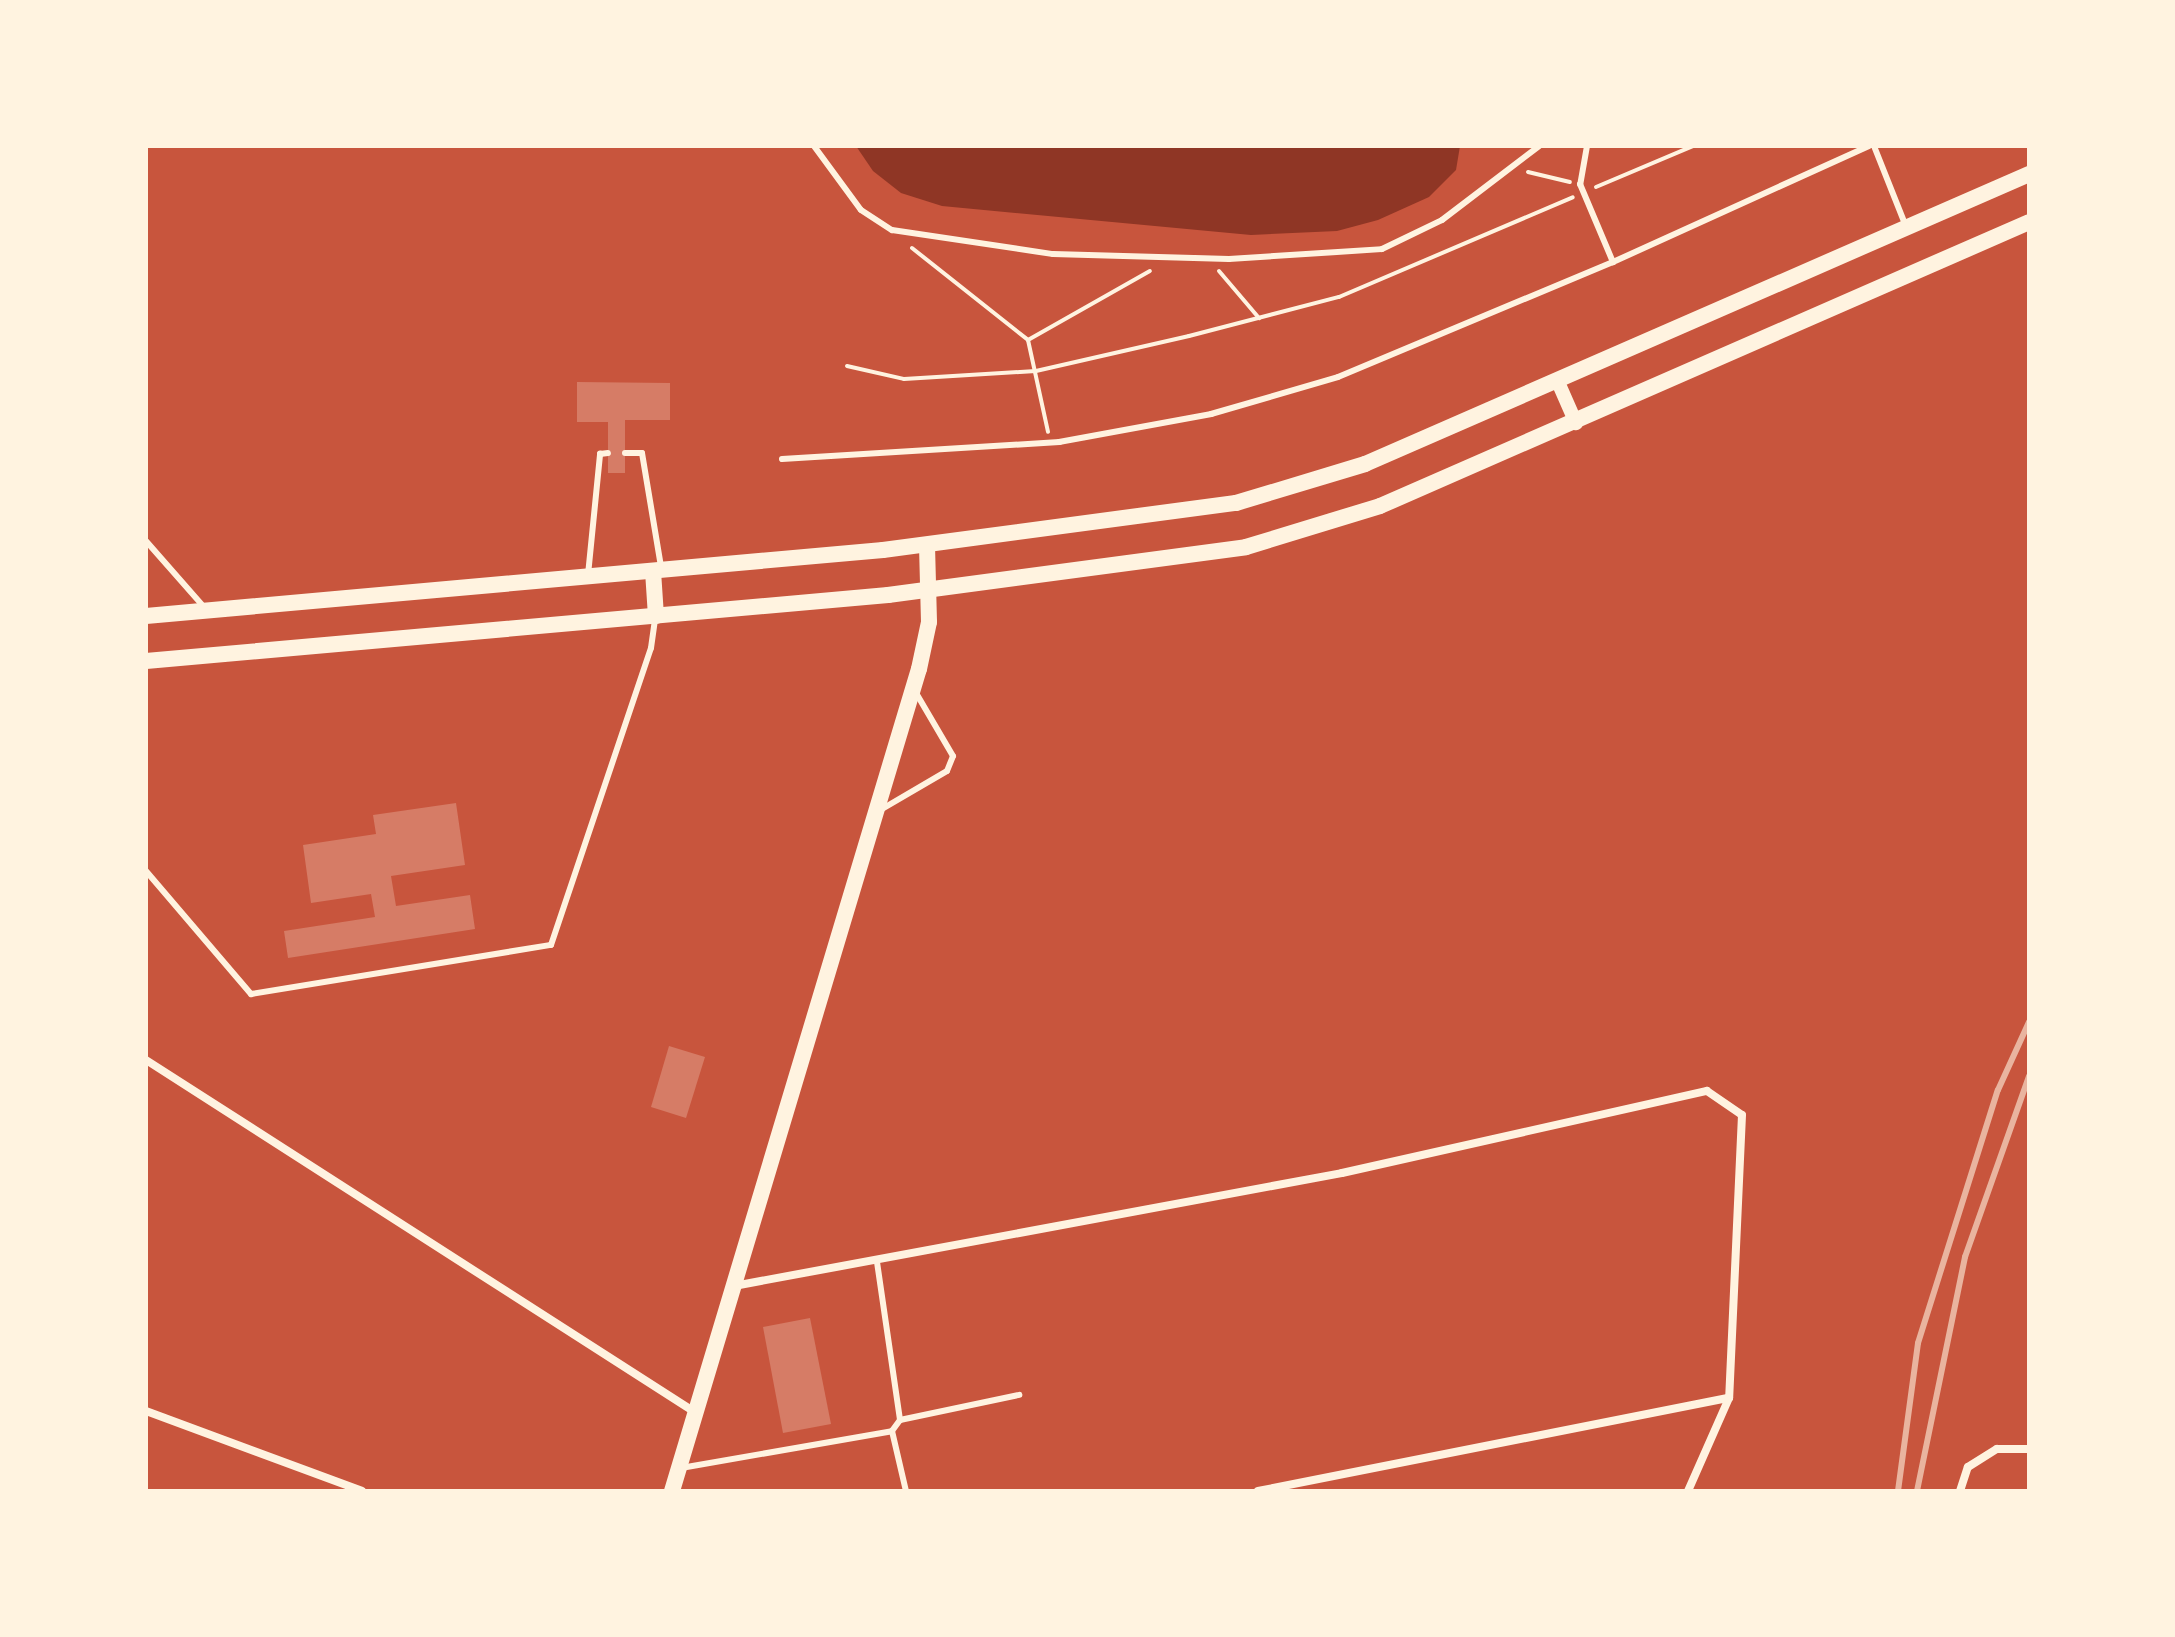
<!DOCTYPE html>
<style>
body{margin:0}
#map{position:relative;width:2175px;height:1637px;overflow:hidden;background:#c8553d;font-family:"Nunito Sans",sans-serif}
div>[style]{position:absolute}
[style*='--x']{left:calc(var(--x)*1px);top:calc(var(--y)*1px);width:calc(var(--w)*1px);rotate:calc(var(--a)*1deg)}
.water>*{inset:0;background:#8f3625}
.building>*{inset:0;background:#d67c66}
.path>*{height:4px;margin:-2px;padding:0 2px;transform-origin:2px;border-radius:2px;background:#fff3e0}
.service>*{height:6px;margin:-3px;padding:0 3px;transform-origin:3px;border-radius:3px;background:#fff3e0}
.minor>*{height:8px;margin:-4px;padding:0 4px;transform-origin:4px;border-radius:4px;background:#fff3e0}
.tertiary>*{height:14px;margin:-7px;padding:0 7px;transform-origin:7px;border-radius:7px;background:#fff3e0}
.secondary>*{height:16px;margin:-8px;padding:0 8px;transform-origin:8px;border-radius:8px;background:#fff3e0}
.rail>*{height:6px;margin:-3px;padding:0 3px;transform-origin:3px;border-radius:3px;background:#e9b49f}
span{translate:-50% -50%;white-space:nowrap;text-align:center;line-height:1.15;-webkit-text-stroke:7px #fff3e0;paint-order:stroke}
.frame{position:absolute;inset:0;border:148px solid #fff3e0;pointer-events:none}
</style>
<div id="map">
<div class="water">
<div style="clip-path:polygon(856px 146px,1460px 146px,1456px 170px,1429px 197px,1378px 220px,1337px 231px,1251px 235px,942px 206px,901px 193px,873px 171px)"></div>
</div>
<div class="building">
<div style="clip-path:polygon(577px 382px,670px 383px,670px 420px,625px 420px,625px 473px,608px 473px,608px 422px,577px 422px)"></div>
<div style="clip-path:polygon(456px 803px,465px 865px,391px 876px,396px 906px,470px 895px,475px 929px,288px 958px,284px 931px,375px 917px,371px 894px,311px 903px,303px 845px,376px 834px,373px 815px)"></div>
<div style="clip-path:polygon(669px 1046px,705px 1057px,686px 1118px,651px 1107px)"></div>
<div style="clip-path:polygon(810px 1318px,831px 1424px,783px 1433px,763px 1327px)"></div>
</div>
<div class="path">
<div style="--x:1528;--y:172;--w:43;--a:13.4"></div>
<div style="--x:1596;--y:187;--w:105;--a:-22.9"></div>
<div style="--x:912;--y:248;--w:148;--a:38.4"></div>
<div style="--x:1028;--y:340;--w:140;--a:-29.5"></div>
<div style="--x:1219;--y:271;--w:62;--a:49.6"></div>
<div style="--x:1028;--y:340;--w:94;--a:77.7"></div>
<div style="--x:847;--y:366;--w:58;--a:12.8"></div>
<div style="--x:904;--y:379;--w:132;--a:-3.5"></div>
<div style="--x:1036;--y:371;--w:157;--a:-12.9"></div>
<div style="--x:1189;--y:336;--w:155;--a:-14.6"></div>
<div style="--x:1339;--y:297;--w:254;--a:-23.1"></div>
</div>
<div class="service">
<div style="--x:814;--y:146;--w:79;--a:53.7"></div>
<div style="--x:861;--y:210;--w:37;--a:33"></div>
<div style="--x:892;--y:230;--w:163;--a:8.5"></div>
<div style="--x:1053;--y:254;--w:176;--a:1.6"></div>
<div style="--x:1229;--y:259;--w:153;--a:-3.7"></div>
<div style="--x:1382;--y:249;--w:67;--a:-25.8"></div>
<div style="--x:1442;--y:220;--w:122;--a:-37.3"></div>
<div style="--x:1587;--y:146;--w:39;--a:100"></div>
<div style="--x:1580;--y:184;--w:85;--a:67.1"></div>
<div style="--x:1613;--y:262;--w:281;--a:-24.4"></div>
<div style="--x:1874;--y:146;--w:84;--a:68.3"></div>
<div style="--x:625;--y:453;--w:17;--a:0"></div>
<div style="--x:642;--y:453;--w:116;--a:80.5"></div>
<div style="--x:782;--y:459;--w:278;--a:-3.5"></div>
<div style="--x:1059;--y:442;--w:155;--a:-10.4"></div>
<div style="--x:1211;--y:414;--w:132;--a:-16.2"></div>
<div style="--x:1338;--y:377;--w:298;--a:-22.7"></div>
<div style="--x:146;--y:541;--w:88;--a:48.7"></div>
<div style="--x:588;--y:575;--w:122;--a:-84.3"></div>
<div style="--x:600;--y:454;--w:8;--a:-7"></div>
<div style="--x:882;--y:809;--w:75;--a:-30.3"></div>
<div style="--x:947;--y:771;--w:16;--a:-68"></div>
<div style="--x:953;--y:756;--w:73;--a:-120.4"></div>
<div style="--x:146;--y:871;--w:162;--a:49.5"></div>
<div style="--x:251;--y:994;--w:304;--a:-9.3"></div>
<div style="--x:551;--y:945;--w:313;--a:-71.4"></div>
<div style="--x:651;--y:648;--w:29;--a:-82"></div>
<div style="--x:877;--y:1262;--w:160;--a:81.7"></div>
<div style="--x:900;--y:1420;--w:14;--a:126"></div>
<div style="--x:900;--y:1420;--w:122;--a:-11.9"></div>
<div style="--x:681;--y:1468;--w:214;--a:-9.9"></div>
<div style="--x:892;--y:1431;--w:62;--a:76.9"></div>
</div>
<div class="minor">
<div style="--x:146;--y:1060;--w:654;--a:32.69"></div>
<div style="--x:734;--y:1286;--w:618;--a:-10.53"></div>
<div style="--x:1342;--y:1173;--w:374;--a:-12.7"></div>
<div style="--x:1707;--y:1091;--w:42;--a:34.4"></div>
<div style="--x:1742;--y:1115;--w:283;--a:92.6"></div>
<div style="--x:1729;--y:1398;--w:102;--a:113.8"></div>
<div style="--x:146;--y:1411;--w:230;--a:20.3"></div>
<div style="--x:1258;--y:1491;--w:480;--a:-11.2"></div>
<div style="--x:1960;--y:1491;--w:25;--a:-72"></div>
<div style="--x:1968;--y:1467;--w:34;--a:-32"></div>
<div style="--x:1997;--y:1449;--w:32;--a:0"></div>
</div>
<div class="tertiary">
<div style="--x:1558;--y:382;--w:45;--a:66.3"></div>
</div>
<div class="secondary">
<div style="--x:653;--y:571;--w:45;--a:86.2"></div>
<div style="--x:146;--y:616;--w:740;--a:-5.12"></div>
<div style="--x:883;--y:550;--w:356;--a:-7.6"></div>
<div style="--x:1236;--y:503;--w:135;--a:-16.8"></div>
<div style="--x:1365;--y:464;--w:725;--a:-23.59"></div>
<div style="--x:146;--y:661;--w:745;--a:-5.08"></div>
<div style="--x:888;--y:595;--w:361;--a:-7.6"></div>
<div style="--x:1246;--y:547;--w:140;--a:-17"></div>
<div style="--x:1380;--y:506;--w:708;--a:-23.63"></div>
<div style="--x:672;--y:1491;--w:858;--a:-73.28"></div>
<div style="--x:919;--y:669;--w:48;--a:-78"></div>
<div style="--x:929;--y:622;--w:77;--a:-91.5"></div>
</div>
<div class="rail">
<div style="--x:1898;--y:1491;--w:149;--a:-82.3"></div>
<div style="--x:1918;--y:1343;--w:265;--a:-72.5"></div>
<div style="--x:1998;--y:1090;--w:75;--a:-65.5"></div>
<div style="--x:1917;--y:1491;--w:239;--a:-78.4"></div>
<div style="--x:1965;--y:1257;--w:192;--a:-70.5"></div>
</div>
<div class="frame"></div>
</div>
